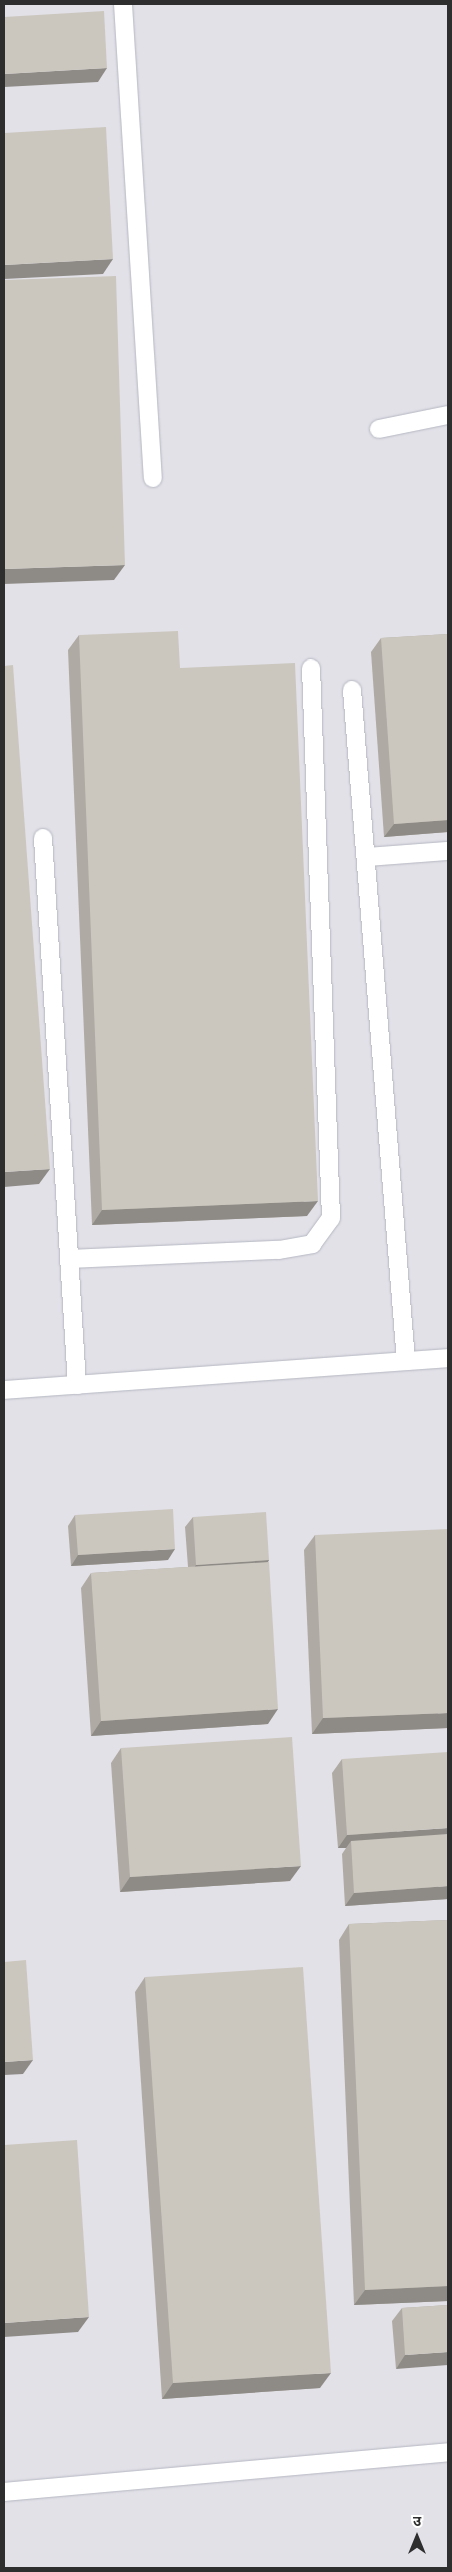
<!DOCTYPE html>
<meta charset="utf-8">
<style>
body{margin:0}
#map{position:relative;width:452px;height:2572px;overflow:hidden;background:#efe9e1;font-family:Signika,"Noto Sans Devanagari",sans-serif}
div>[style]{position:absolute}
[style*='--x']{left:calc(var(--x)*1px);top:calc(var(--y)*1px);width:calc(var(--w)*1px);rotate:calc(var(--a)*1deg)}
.industrial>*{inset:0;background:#e3e1e8}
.roads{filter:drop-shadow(0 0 1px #b4b7c1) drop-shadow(0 0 1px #b4b7c1)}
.service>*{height:18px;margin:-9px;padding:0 9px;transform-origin:9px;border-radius:9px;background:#fff}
.wall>*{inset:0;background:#afaba4}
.shaded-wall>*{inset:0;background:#8e8b86}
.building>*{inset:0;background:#cbc7bf}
span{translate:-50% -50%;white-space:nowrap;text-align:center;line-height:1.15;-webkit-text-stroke:4.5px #fff;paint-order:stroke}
.frame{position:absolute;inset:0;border:5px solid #2e2e2e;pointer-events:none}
.north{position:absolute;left:392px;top:2512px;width:50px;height:50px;-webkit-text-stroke:4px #fff;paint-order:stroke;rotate:0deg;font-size:14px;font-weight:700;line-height:20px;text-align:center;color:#2e2e2e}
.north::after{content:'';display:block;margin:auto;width:18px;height:22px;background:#2e2e2e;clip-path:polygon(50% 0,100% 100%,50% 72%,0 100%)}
</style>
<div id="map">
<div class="industrial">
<div style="clip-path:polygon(4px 4px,448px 4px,448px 2568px,4px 2568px)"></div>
</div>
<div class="roads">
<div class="service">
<div style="--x:123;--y:4;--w:475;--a:86.4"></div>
<div style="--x:379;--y:429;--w:70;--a:-11.5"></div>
<div style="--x:352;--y:690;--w:673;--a:85.4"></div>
<div style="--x:43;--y:838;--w:548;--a:86.44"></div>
<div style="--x:366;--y:857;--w:82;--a:-4.2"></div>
<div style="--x:69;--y:1259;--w:210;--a:-2.5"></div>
<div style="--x:279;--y:1250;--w:34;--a:-10"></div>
<div style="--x:312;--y:1244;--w:32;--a:-54"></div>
<div style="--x:331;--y:1218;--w:550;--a:-92.08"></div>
<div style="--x:4;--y:1390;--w:445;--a:-4.1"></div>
<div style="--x:4;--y:2492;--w:446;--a:-5.1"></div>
</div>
</div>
<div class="wall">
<div style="clip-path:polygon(448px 634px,448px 832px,384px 837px,371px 652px,381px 638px)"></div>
<div style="clip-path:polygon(79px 635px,180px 668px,307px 1216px,92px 1225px,68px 650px)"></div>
<div style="clip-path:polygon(75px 1515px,168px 1560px,71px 1566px,68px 1526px)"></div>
<div style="clip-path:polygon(193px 1517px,269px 1560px,268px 1562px,268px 1724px,91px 1736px,81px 1588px,91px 1573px,188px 1567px,185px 1527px)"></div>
<div style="clip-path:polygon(315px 1535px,448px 1728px,312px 1734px,304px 1550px)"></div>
<div style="clip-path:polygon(121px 1748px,290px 1881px,120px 1892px,111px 1763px)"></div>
<div style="clip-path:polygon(342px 1759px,448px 1899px,345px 1906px,342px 1854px,346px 1848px,338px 1848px,332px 1773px)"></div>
<div style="clip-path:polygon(448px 1920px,448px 2301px,354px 2305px,339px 1940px,349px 1924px)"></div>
<div style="clip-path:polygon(145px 1977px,320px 2388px,162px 2399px,135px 1992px)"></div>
<div style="clip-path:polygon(448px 2305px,396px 2369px,392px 2321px,402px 2308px)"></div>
</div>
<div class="shaded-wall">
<div style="clip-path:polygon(107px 68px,98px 82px,4px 87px,4px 74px)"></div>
<div style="clip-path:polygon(113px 259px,103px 274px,4px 279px,4px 265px)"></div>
<div style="clip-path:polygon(125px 565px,114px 580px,4px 584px,4px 569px)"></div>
<div style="clip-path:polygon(448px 820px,448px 832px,384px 837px,394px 824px)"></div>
<div style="clip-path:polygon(50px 1169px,39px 1184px,4px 1187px,4px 1172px)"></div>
<div style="clip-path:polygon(318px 1201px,307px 1216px,92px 1225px,102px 1210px)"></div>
<div style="clip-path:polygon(175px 1549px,168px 1560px,71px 1566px,78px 1555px)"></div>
<div style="clip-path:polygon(269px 1560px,262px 1571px,188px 1576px,196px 1565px)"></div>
<div style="clip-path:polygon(278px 1709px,268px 1724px,91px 1736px,101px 1721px)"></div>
<div style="clip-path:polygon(448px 1713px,448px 1728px,312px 1734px,323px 1718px)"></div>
<div style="clip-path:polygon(448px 1828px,448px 1841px,351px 1841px,346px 1848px,338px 1848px,347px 1835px)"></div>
<div style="clip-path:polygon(301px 1866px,290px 1881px,120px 1892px,130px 1877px)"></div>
<div style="clip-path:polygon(448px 1886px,448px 1899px,345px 1906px,354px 1893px)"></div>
<div style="clip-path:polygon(33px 2060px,23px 2074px,4px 2075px,4px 2062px)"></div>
<div style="clip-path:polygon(448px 2286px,448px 2301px,354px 2305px,365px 2290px)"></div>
<div style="clip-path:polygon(89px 2317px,78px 2332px,4px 2337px,4px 2323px)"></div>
<div style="clip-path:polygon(448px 2352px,448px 2365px,396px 2369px,405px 2355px)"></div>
<div style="clip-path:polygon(331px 2373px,320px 2388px,162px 2399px,173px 2383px)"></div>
</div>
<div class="building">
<div style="clip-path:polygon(104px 11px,107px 68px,4px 74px,4px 17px)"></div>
<div style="clip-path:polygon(106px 127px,113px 259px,4px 265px,4px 133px)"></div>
<div style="clip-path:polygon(116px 276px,125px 565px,4px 569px,4px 280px)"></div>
<div style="clip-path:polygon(178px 631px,180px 668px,295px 663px,318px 1201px,102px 1210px,79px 635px)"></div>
<div style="clip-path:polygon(448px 634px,448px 820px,394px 824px,381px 638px)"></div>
<div style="clip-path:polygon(13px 665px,50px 1169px,4px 1172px,4px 666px)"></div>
<div style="clip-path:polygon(173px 1509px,175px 1549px,78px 1555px,75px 1515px)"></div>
<div style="clip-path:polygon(266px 1512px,269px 1560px,196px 1565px,193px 1517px)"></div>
<div style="clip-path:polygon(448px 1529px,448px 1713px,323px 1718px,315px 1535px)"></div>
<div style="clip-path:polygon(269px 1562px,278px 1709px,101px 1721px,91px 1573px)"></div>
<div style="clip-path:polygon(292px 1737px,301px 1866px,130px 1877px,121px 1748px)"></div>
<div style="clip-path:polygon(448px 1752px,448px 1828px,347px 1835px,342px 1759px)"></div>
<div style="clip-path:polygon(448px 1834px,448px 1886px,354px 1893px,351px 1841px)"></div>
<div style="clip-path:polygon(448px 1920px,448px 2286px,365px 2290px,349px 1924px)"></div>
<div style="clip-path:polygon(26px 1960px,33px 2060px,4px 2062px,4px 1962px)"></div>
<div style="clip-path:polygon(303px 1967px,331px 2373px,173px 2383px,145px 1977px)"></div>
<div style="clip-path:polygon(77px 2140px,89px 2317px,4px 2323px,4px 2145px)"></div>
<div style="clip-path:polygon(448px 2305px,448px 2352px,405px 2355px,402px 2308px)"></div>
</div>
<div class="frame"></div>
<div class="north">उ</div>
</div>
